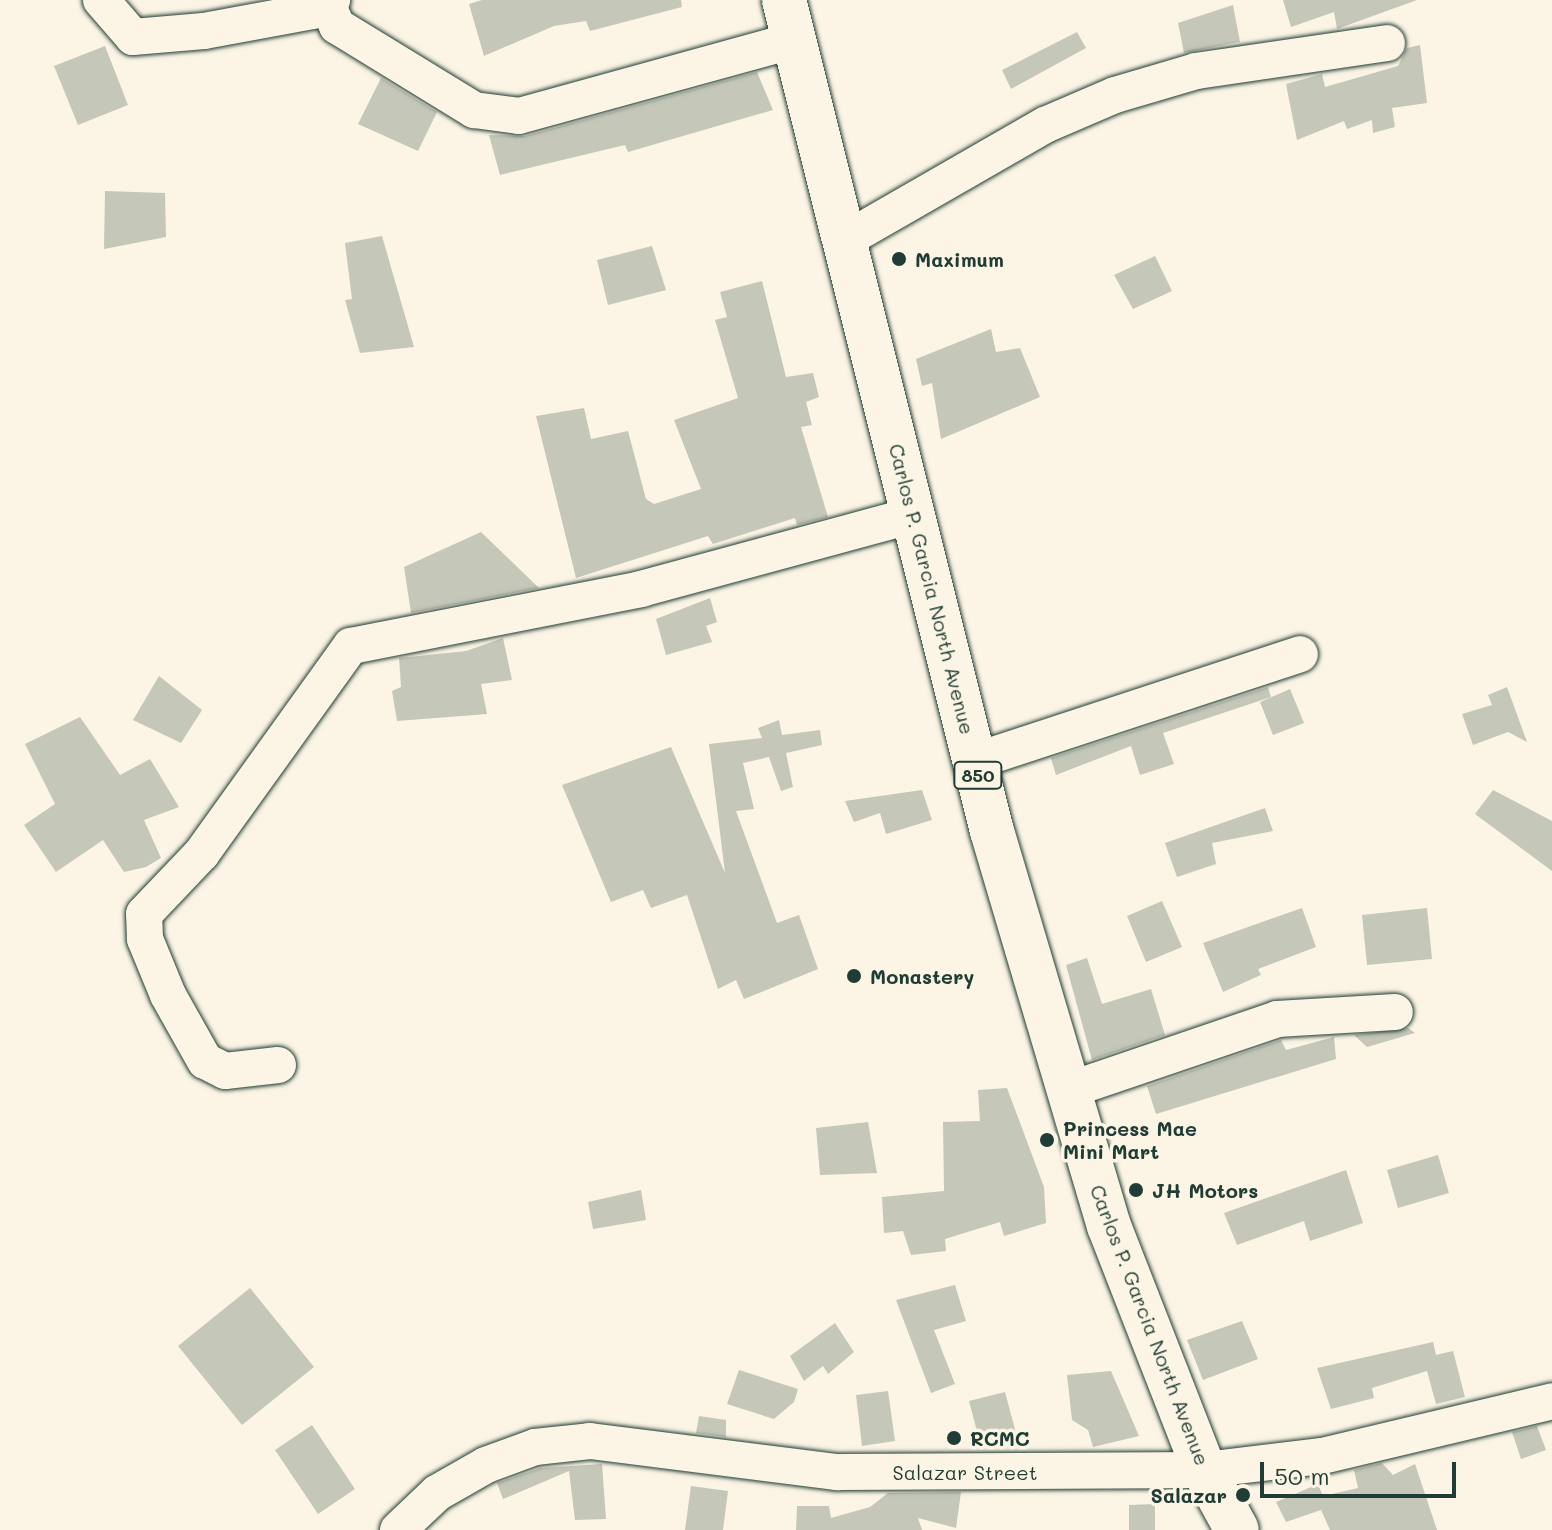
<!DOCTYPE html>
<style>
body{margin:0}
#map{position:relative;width:1552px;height:1530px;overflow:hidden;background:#fcf5e5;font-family:Mali,sans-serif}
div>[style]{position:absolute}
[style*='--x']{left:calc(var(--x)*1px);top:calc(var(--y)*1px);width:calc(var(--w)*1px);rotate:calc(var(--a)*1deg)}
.building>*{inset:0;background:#c5c7b9}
.roads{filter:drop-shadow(0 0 2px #1f3d34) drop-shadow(0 0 2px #1f3d34)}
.minor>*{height:36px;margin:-18px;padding:0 18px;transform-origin:18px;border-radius:18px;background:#fcf5e5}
.major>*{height:44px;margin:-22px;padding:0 22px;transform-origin:22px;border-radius:22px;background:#fcf5e5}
.dots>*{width:22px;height:22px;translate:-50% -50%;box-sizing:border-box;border:4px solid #fcf5e5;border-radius:50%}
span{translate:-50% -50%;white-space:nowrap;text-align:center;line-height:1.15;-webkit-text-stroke:7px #fcf5e5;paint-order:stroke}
.shield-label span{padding:2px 6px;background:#fcf5e5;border:2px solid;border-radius:6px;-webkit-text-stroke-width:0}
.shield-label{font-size:18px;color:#1f3d34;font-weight:700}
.poi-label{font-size:20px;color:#1f3d34;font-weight:700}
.left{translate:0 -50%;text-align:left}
.right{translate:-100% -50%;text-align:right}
.street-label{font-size:20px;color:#1f3d34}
.scale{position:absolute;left:1260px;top:1462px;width:196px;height:36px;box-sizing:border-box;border:4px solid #1f3d34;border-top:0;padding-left:10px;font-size:24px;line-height:28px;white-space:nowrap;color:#1f3d34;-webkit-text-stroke:6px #fcf5e5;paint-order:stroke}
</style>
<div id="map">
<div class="building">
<div style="clip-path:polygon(482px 0,681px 0,682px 7px,590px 31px,586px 21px,554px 26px,484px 56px,469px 4px)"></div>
<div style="clip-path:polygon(1283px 0,1417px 0,1337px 29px,1334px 12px,1291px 27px)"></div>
<div style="clip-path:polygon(1233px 5px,1240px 42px,1184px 53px,1178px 23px)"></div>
<div style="clip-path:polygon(1077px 32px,1086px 48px,1011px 89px,1002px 70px)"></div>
<div style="clip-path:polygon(1420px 45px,1427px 103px,1392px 108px,1395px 127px,1373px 133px,1372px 120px,1347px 129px,1344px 121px,1297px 140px,1286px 84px,1322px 74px,1325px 87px,1398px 66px,1407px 48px)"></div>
<div style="clip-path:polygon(105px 46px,128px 105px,78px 125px,54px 66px)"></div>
<div style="clip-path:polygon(757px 72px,773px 110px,628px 152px,625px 145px,500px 175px,489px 135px,525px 136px)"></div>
<div style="clip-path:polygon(381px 78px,437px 112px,418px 151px,358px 124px)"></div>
<div style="clip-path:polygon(105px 191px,165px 193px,166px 237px,104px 249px)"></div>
<div style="clip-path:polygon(382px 236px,414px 347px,360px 353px,345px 300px,352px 299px,345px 243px)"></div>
<div style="clip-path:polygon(652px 246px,666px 290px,608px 305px,597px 260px)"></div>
<div style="clip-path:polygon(1155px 256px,1172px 291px,1133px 309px,1114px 275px)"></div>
<div style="clip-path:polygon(762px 281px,786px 377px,813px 373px,819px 397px,806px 402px,812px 425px,801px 427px,828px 517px,797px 525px,795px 518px,713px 544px,708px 536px,576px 578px,536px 416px,584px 408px,591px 439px,628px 431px,646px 499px,654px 504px,701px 489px,674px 420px,738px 398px,715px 320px,727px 317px,720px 292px)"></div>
<div style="clip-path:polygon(991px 329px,996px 352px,1020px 348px,1040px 397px,941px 439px,932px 383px,922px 386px,916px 359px)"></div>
<div style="clip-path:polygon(481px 532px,539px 588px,411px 613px,404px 567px)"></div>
<div style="clip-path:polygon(710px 598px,717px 622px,706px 626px,712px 642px,666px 655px,656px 619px)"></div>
<div style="clip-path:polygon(503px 638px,512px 680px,481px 684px,487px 714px,397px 721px,392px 691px,401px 687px,399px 658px,466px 651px)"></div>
<div style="clip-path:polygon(159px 676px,202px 710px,181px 743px,133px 720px)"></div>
<div style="clip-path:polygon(1268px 687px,1271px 697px,1163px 733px,1174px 764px,1140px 775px,1131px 746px,1056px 775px,1051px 758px)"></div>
<div style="clip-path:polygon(1507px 687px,1527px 742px,1508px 732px,1473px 745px,1462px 714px,1492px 705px,1488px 695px)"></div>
<div style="clip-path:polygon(1290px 689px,1304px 723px,1273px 735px,1260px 702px)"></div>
<div style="clip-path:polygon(80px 717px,120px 775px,150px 759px,179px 807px,144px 820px,161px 858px,146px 867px,124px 872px,103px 840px,56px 872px,24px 825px,55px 804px,25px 744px)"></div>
<div style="clip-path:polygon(779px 720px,782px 735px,820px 730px,822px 745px,786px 753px,793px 787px,781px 791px,769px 757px,743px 763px,754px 809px,736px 811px,777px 923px,799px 915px,818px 969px,744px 999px,736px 980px,718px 989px,687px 895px,651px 908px,643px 890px,611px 902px,562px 785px,671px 747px,725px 873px,709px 744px,762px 738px,758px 728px)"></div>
<div style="clip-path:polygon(922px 790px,932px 820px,886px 834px,880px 813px,854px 822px,845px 801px)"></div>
<div style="clip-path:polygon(1493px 790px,1552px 821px,1552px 871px,1475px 814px)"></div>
<div style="clip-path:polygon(1265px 808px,1273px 831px,1212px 843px,1216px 864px,1177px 877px,1165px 843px)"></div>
<div style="clip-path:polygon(1162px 901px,1182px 947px,1146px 962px,1127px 916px)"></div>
<div style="clip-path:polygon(1302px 908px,1316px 947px,1258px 969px,1261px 975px,1223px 992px,1203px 943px)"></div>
<div style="clip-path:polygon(1427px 908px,1432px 959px,1367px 965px,1362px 915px)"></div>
<div style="clip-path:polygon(1087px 958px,1102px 1004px,1151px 989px,1165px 1035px,1092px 1060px,1066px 965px)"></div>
<div style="clip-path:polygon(1408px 1028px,1415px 1033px,1367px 1047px,1354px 1035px)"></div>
<div style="clip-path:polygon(1334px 1037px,1336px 1059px,1156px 1114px,1147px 1086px,1281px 1040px,1286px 1050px)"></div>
<div style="clip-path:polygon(1007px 1088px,1044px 1187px,1046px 1223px,1004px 1236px,1000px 1222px,945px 1239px,946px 1251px,911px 1255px,903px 1231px,884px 1233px,882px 1197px,944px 1191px,943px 1122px,980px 1121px,978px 1090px)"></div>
<div style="clip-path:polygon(868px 1122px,877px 1173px,820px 1175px,816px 1128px)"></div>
<div style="clip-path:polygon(1438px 1155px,1449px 1193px,1398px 1208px,1387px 1170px)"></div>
<div style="clip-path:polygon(1346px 1170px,1363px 1223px,1310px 1241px,1304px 1221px,1237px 1245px,1224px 1213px)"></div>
<div style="clip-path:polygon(641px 1190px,646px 1220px,593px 1229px,588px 1202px)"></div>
<div style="clip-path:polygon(955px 1285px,966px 1321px,934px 1330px,955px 1384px,931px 1393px,896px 1300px)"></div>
<div style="clip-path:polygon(250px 1288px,314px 1367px,242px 1425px,178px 1346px)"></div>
<div style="clip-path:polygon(1242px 1321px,1258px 1359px,1203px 1380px,1187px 1340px)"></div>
<div style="clip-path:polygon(835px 1323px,854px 1352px,828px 1374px,823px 1366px,804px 1381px,790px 1356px)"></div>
<div style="clip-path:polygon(1433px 1342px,1436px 1355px,1453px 1351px,1465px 1397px,1436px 1404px,1427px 1371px,1372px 1388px,1374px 1398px,1331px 1409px,1317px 1368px)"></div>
<div style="clip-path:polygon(739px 1370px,798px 1389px,794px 1402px,774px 1419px,727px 1404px)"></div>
<div style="clip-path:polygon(1111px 1371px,1139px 1436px,1093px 1447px,1088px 1430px,1072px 1420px,1067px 1375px)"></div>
<div style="clip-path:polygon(888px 1391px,895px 1441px,862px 1446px,856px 1395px)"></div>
<div style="clip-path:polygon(1005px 1392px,1017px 1437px,980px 1443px,969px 1401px)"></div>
<div style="clip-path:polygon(699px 1416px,726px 1420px,726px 1437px,696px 1433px)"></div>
<div style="clip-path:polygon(312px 1425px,355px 1489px,318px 1514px,275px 1450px)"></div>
<div style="clip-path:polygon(1537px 1426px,1546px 1450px,1521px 1459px,1512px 1432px)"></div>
<div style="clip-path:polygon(1382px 1463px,1393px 1475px,1415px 1464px,1437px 1530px,1330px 1530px,1321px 1510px,1286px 1522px,1276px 1502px,1318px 1484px,1323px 1496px,1358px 1488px,1354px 1470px)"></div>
<div style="clip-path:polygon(602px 1464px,606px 1519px,575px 1520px,569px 1471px,503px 1499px,497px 1483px,540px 1468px)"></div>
<div style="clip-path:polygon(691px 1486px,728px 1491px,723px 1530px,685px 1530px)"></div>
<div style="clip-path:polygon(961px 1492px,956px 1528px,918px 1518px,922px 1530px,796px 1530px,797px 1506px,829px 1506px,831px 1518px,870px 1507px,888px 1493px)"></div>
<div style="clip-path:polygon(1155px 1504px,1155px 1530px,1129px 1530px,1129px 1505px)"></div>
</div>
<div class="roads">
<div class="minor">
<div style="--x:101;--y:0;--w:49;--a:49.1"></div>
<div style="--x:133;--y:37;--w:71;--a:-4.8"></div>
<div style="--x:204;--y:31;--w:127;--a:-10.4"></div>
<div style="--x:329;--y:8;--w:9;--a:-69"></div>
<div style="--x:329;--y:8;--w:20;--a:66"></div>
<div style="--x:337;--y:26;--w:161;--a:31.5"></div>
<div style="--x:474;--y:110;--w:45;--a:7.6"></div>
<div style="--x:519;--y:116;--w:285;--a:-15.4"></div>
<div style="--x:845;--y:240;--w:231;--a:-29.9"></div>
<div style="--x:1045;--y:125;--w:76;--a:-23.2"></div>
<div style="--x:1115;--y:95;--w:84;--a:-16.5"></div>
<div style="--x:1196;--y:71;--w:193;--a:-8.3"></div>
<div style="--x:975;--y:761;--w:342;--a:-18.2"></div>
<div style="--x:278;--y:1065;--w:53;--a:173.5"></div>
<div style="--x:225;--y:1071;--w:22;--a:-153"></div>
<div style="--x:205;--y:1061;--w:76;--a:-119.3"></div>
<div style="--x:168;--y:995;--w:61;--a:-112.3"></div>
<div style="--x:145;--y:939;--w:25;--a:-92"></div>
<div style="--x:144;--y:914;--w:84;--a:-46.4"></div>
<div style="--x:202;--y:853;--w:255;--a:-54.3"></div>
<div style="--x:351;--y:646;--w:296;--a:-11.1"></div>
<div style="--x:641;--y:589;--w:283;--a:-15.2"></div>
<div style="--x:1069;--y:1090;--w:220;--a:-18.8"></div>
<div style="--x:1277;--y:1019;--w:118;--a:-3.4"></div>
<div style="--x:398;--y:1530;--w:54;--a:-43.5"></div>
<div style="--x:437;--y:1493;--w:56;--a:-29.7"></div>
<div style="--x:486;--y:1465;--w:52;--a:-20.2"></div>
<div style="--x:535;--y:1447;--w:55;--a:-6.2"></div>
<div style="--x:590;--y:1441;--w:249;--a:7.2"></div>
<div style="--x:837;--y:1472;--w:367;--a:-0.3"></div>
<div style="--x:1204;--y:1470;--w:119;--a:-6.8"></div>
<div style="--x:1322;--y:1456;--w:236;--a:-13.4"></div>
</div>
<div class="major">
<div style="--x:784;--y:0;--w:857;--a:75.95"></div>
<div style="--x:992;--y:831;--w:412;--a:73.5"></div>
<div style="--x:1109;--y:1226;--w:262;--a:68.7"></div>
<div style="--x:1204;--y:1470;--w:68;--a:61.2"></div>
</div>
</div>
<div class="dots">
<div style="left:899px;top:259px;background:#1f3d34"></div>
<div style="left:854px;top:976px;background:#1f3d34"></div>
<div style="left:1047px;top:1140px;background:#1f3d34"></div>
<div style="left:1136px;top:1190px;background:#1f3d34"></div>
<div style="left:954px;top:1438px;background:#1f3d34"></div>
<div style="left:1243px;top:1495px;background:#1f3d34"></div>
</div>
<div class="shield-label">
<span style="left:978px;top:775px">850</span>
</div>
<div class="poi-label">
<span class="left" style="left:915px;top:259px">Maximum</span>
<span class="left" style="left:870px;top:976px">Monastery</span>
<span class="left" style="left:1063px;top:1140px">Princess Mae<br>Mini Mart</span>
<span class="left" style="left:1152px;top:1190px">JH Motors</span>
<span class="left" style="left:970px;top:1438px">RCMC</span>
<span class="right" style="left:1227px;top:1495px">Salazar</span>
</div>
<div class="street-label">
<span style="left:932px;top:589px;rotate:76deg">Carlos P. Garcia North Avenue</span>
<span style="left:1150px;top:1325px;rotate:69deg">Carlos P. Garcia North Avenue</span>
<span style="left:965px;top:1472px">Salazar Street</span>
</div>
<div class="scale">50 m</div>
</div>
